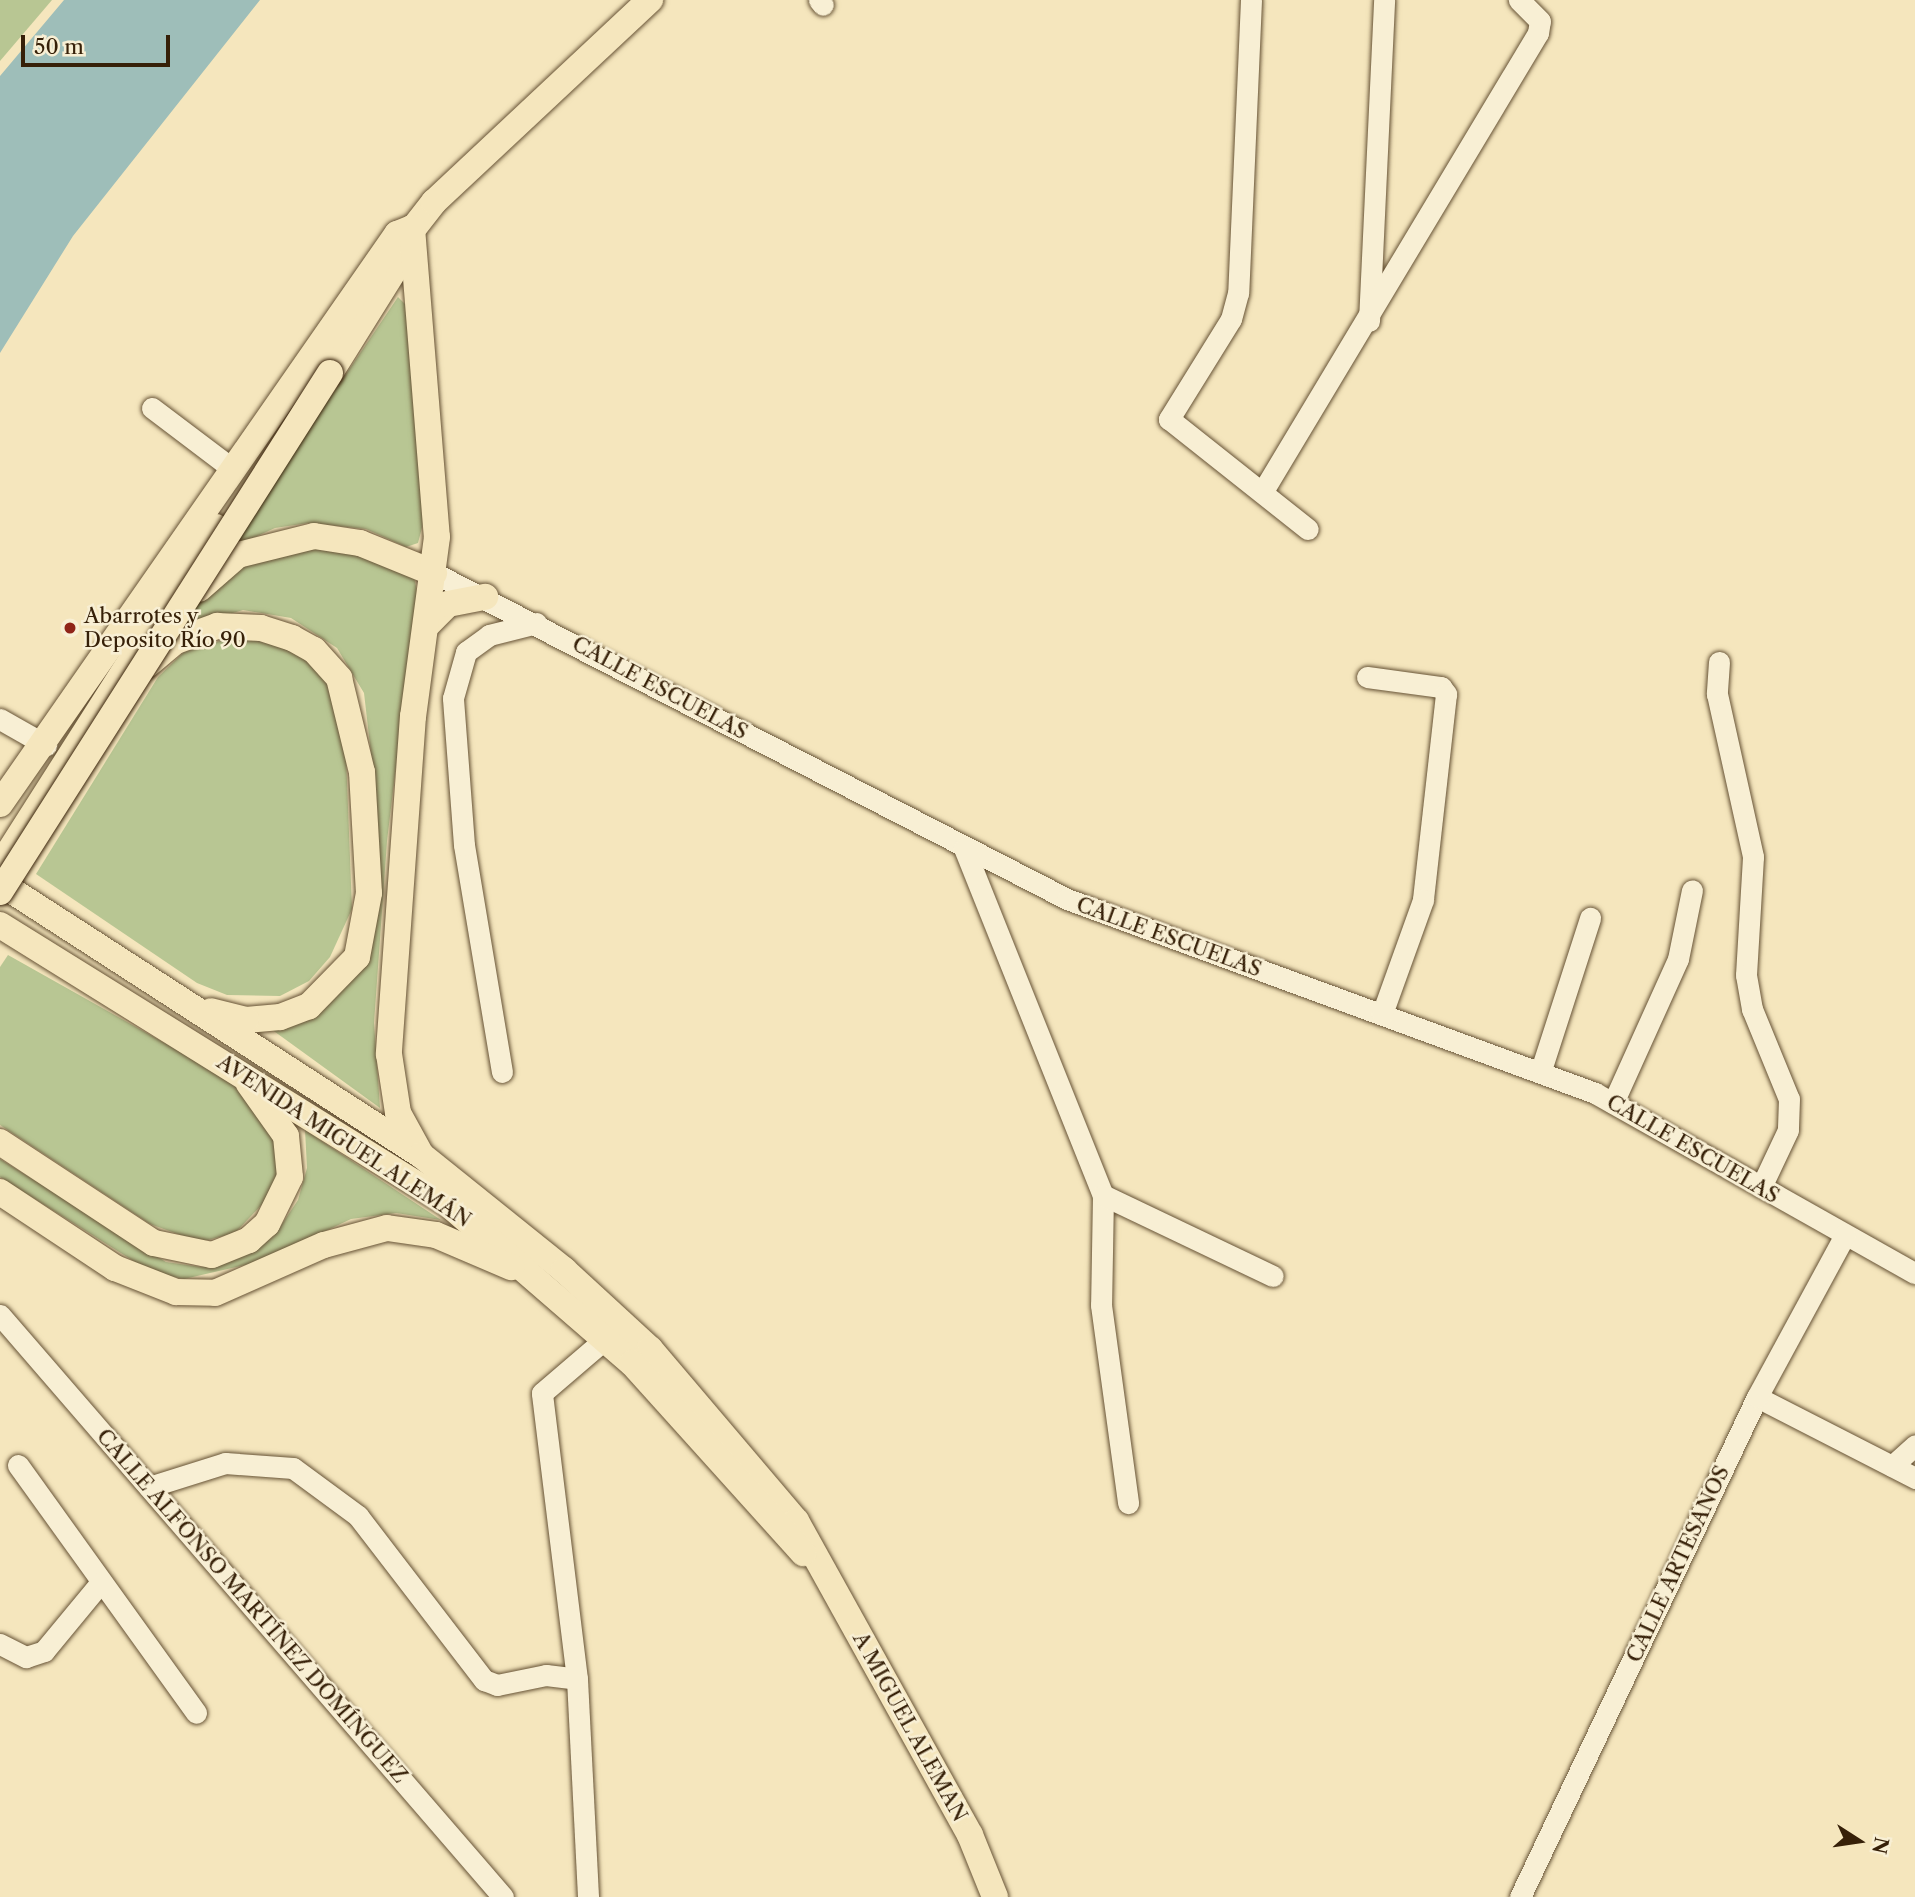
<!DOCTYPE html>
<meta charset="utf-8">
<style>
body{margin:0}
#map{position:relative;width:1915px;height:1897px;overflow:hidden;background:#f5e6bd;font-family:"Libre Caslon Text",serif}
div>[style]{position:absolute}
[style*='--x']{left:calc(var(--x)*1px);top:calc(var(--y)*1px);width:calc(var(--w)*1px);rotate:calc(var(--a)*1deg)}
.green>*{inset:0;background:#b8c693}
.water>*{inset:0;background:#9ebeb9}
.roads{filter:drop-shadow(0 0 2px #665235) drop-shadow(0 0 2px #665235)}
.minor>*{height:21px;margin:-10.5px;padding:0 10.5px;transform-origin:10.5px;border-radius:10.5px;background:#f8efd4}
.major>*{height:26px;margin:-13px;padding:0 13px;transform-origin:13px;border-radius:13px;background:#f5e6bd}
.bridges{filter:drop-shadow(0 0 2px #362008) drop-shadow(0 0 2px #362008)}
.major-bridge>*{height:26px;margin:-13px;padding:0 13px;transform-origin:13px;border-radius:13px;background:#f5e6bd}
.dots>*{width:19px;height:19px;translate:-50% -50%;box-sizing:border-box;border:4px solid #f8efd4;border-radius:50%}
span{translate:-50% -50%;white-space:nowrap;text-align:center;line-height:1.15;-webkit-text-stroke:5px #f8efd4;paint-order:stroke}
.poi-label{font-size:21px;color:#362008}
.left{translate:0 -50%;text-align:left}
.street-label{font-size:21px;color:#362008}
.north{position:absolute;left:1824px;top:1806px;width:70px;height:70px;-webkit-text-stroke:5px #f8efd4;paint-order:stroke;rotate:102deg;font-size:19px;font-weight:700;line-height:28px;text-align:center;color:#362008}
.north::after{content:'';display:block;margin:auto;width:24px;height:32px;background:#362008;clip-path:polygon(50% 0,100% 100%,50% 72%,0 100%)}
.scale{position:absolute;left:21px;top:35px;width:149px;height:32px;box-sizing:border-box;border:4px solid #362008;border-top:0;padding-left:9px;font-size:21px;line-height:24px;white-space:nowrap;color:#362008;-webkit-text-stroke:5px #f8efd4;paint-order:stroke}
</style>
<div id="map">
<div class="green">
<div style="clip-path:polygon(0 0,52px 0,0 61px)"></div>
<div style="clip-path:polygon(398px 297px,405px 304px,415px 392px,424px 520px,418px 543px,406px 547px,366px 529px,308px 523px,275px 528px,228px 549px)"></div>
<div style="clip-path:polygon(322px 542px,414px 577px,417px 591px,387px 841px,374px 1023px,380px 1108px,271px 1029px,354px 970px,375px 788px,364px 693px,337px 648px,291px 618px,243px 610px,169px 632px,188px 605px,265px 551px)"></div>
<div style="clip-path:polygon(239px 635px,305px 655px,327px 678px,345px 731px,352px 909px,330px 957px,309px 981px,280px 996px,227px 995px,197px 983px,36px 874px,158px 677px,184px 652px)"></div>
<div style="clip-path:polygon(8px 955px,225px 1077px,250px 1100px,279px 1144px,278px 1170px,269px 1197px,235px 1233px,200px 1242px,150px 1224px,0 1125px,0 967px)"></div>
<div style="clip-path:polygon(305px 1130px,441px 1220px,396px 1213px,351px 1219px,262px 1261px,184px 1279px,151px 1272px,0 1177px,0 1159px,166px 1262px,201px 1267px,252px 1252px,274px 1236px,298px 1200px,307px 1168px)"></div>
</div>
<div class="water">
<div style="clip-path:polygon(64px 0,260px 0,73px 236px,0 353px,0 76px)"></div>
</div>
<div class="roads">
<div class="minor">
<div style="--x:819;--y:0;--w:6;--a:51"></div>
<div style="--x:1251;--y:0;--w:293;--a:92.5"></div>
<div style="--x:1238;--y:293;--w:27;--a:105"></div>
<div style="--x:1231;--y:319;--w:118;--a:121.8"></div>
<div style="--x:1169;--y:419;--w:177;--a:38.4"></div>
<div style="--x:1369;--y:321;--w:321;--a:-87.3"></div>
<div style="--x:152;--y:408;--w:103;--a:37.1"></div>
<div style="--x:1263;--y:491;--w:534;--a:-59.02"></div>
<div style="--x:1538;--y:33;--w:12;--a:-81"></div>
<div style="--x:1540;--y:21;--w:30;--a:-135"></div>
<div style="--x:434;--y:573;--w:712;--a:27.25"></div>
<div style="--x:1067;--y:899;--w:563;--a:20.17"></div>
<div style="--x:1595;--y:1093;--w:367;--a:29.4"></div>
<div style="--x:1719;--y:662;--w:32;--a:94"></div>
<div style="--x:1717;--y:694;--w:167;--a:77.5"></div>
<div style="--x:1753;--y:857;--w:118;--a:93.4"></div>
<div style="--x:1746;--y:975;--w:35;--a:80"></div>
<div style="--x:1752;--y:1009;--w:97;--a:67.7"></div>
<div style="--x:1789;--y:1099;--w:31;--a:92"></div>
<div style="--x:1788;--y:1130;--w:63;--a:115.3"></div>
<div style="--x:1367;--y:677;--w:75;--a:7.7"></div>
<div style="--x:1441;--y:687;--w:9;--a:54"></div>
<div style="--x:1446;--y:694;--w:207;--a:96.4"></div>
<div style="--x:1423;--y:900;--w:121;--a:109.8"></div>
<div style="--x:0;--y:719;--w:53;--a:29.5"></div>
<div style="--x:964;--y:848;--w:374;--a:68.2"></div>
<div style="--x:1103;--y:1195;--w:110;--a:91"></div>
<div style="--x:1101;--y:1305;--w:200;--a:82.2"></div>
<div style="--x:1541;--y:1070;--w:160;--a:-72.1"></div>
<div style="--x:502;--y:1072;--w:230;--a:-99.5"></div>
<div style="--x:464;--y:845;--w:147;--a:-94.3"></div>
<div style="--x:453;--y:698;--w:48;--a:-74.2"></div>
<div style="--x:466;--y:652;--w:29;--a:-36"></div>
<div style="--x:489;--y:635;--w:49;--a:-14"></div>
<div style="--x:1613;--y:1103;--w:158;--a:-65.7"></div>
<div style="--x:1678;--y:959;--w:70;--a:-78.5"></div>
<div style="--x:1103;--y:1195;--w:188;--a:25.5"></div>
<div style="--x:0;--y:1315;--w:769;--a:49.16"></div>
<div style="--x:1757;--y:1397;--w:178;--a:27.1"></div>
<div style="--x:18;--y:1465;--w:305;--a:54.3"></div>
<div style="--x:1892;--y:1466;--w:31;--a:-42"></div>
<div style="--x:149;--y:1487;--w:80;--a:-17.5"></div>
<div style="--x:225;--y:1463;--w:68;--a:4.2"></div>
<div style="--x:293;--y:1468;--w:81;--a:36.4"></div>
<div style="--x:358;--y:1516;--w:207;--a:52.5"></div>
<div style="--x:484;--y:1680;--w:14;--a:21"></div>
<div style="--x:497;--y:1685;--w:50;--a:-11.5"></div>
<div style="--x:546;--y:1675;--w:31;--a:7"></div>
<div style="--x:577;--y:1679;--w:218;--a:87.1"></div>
<div style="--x:0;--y:1644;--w:29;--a:27"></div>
<div style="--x:26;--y:1657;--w:19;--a:-18"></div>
<div style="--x:44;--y:1651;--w:89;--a:-50.4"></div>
<div style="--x:577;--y:1679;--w:288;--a:-97"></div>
<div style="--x:542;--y:1393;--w:83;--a:-40.6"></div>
<div style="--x:1520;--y:1897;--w:553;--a:-64.64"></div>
<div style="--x:1757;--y:1397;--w:184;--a:-61.5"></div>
</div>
<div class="major">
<div style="--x:402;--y:243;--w:52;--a:-52"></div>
<div style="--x:434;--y:202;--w:296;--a:-43.1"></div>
<div style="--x:330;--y:373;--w:142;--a:-58"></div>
<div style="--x:199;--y:589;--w:52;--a:-41.1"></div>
<div style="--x:238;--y:555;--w:78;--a:-14"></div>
<div style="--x:314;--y:536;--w:47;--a:8.7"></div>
<div style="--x:360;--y:543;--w:80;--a:22.1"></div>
<div style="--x:426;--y:626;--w:31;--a:-45"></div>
<div style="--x:448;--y:604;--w:38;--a:-11"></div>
<div style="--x:147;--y:665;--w:38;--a:-40"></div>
<div style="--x:176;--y:641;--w:44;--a:-20.1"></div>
<div style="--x:217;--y:626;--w:44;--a:2.6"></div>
<div style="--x:261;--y:628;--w:33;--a:18"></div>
<div style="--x:292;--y:638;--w:25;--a:29"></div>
<div style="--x:314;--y:650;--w:38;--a:48"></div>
<div style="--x:339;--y:678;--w:97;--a:76.3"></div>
<div style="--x:362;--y:772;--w:121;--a:86.7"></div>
<div style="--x:369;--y:893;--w:65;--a:100.6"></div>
<div style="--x:357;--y:957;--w:69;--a:134.4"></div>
<div style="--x:309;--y:1006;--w:31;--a:159"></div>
<div style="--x:280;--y:1017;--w:34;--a:175"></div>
<div style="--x:246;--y:1020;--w:36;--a:-166"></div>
<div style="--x:0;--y:804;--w:695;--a:-55.14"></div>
<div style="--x:397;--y:234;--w:16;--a:-22"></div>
<div style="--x:412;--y:228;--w:310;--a:85.4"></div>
<div style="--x:437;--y:537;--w:181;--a:97.6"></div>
<div style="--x:413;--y:716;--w:339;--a:94.1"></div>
<div style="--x:389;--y:1054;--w:60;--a:81.3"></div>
<div style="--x:398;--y:1113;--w:48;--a:61.3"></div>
<div style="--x:0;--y:866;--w:402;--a:-57.5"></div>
<div style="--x:0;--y:883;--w:501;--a:32.87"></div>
<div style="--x:421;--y:1155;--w:184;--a:38.8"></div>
<div style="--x:564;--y:1270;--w:117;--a:42.6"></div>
<div style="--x:650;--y:1349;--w:226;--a:49.7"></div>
<div style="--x:796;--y:1521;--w:359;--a:61"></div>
<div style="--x:970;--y:1835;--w:67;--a:68"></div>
<div style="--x:0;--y:925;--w:526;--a:31.88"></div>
<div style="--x:447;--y:1203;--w:245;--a:40.9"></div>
<div style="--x:632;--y:1363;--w:256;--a:48"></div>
<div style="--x:0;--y:1142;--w:184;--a:33.3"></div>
<div style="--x:154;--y:1243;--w:59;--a:11.7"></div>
<div style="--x:212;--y:1255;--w:40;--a:-22"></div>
<div style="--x:249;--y:1240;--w:24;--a:-42"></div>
<div style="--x:267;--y:1224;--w:52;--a:-63.9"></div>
<div style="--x:290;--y:1177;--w:41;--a:-95.6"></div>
<div style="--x:286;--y:1136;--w:64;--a:-125.4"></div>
<div style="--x:0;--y:1192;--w:138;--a:33.5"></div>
<div style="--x:115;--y:1268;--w:66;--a:21.5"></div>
<div style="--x:176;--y:1292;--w:39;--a:1"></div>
<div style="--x:215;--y:1293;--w:119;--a:-23.8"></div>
<div style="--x:324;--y:1245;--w:65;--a:-15.1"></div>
<div style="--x:387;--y:1228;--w:49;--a:8.1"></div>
<div style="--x:436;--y:1235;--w:82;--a:23.1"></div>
</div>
</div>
<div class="bridges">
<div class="major-bridge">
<div style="--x:0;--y:892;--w:615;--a:-57.55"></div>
</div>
</div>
<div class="dots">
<div style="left:70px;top:628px;background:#8f2418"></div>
</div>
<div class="poi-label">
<span class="left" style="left:84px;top:628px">Abarrotes y<br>Deposito Río 90</span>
</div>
<div class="street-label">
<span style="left:660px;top:688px;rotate:28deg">CALLE ESCUELAS</span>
<span style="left:1169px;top:937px;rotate:20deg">CALLE ESCUELAS</span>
<span style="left:344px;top:1141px;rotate:33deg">AVENIDA MIGUEL ALEMÁN</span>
<span style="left:1693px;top:1149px;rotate:30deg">CALLE ESCUELAS</span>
<span style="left:1678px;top:1564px;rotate:-65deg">CALLE ARTESANOS</span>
<span style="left:252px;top:1606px;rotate:49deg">CALLE ALFONSO MARTÍNEZ DOMÍNGUEZ</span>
<span style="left:910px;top:1727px;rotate:61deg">A MIGUEL ALEMAN</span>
</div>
<div class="north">N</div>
<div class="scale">50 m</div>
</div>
